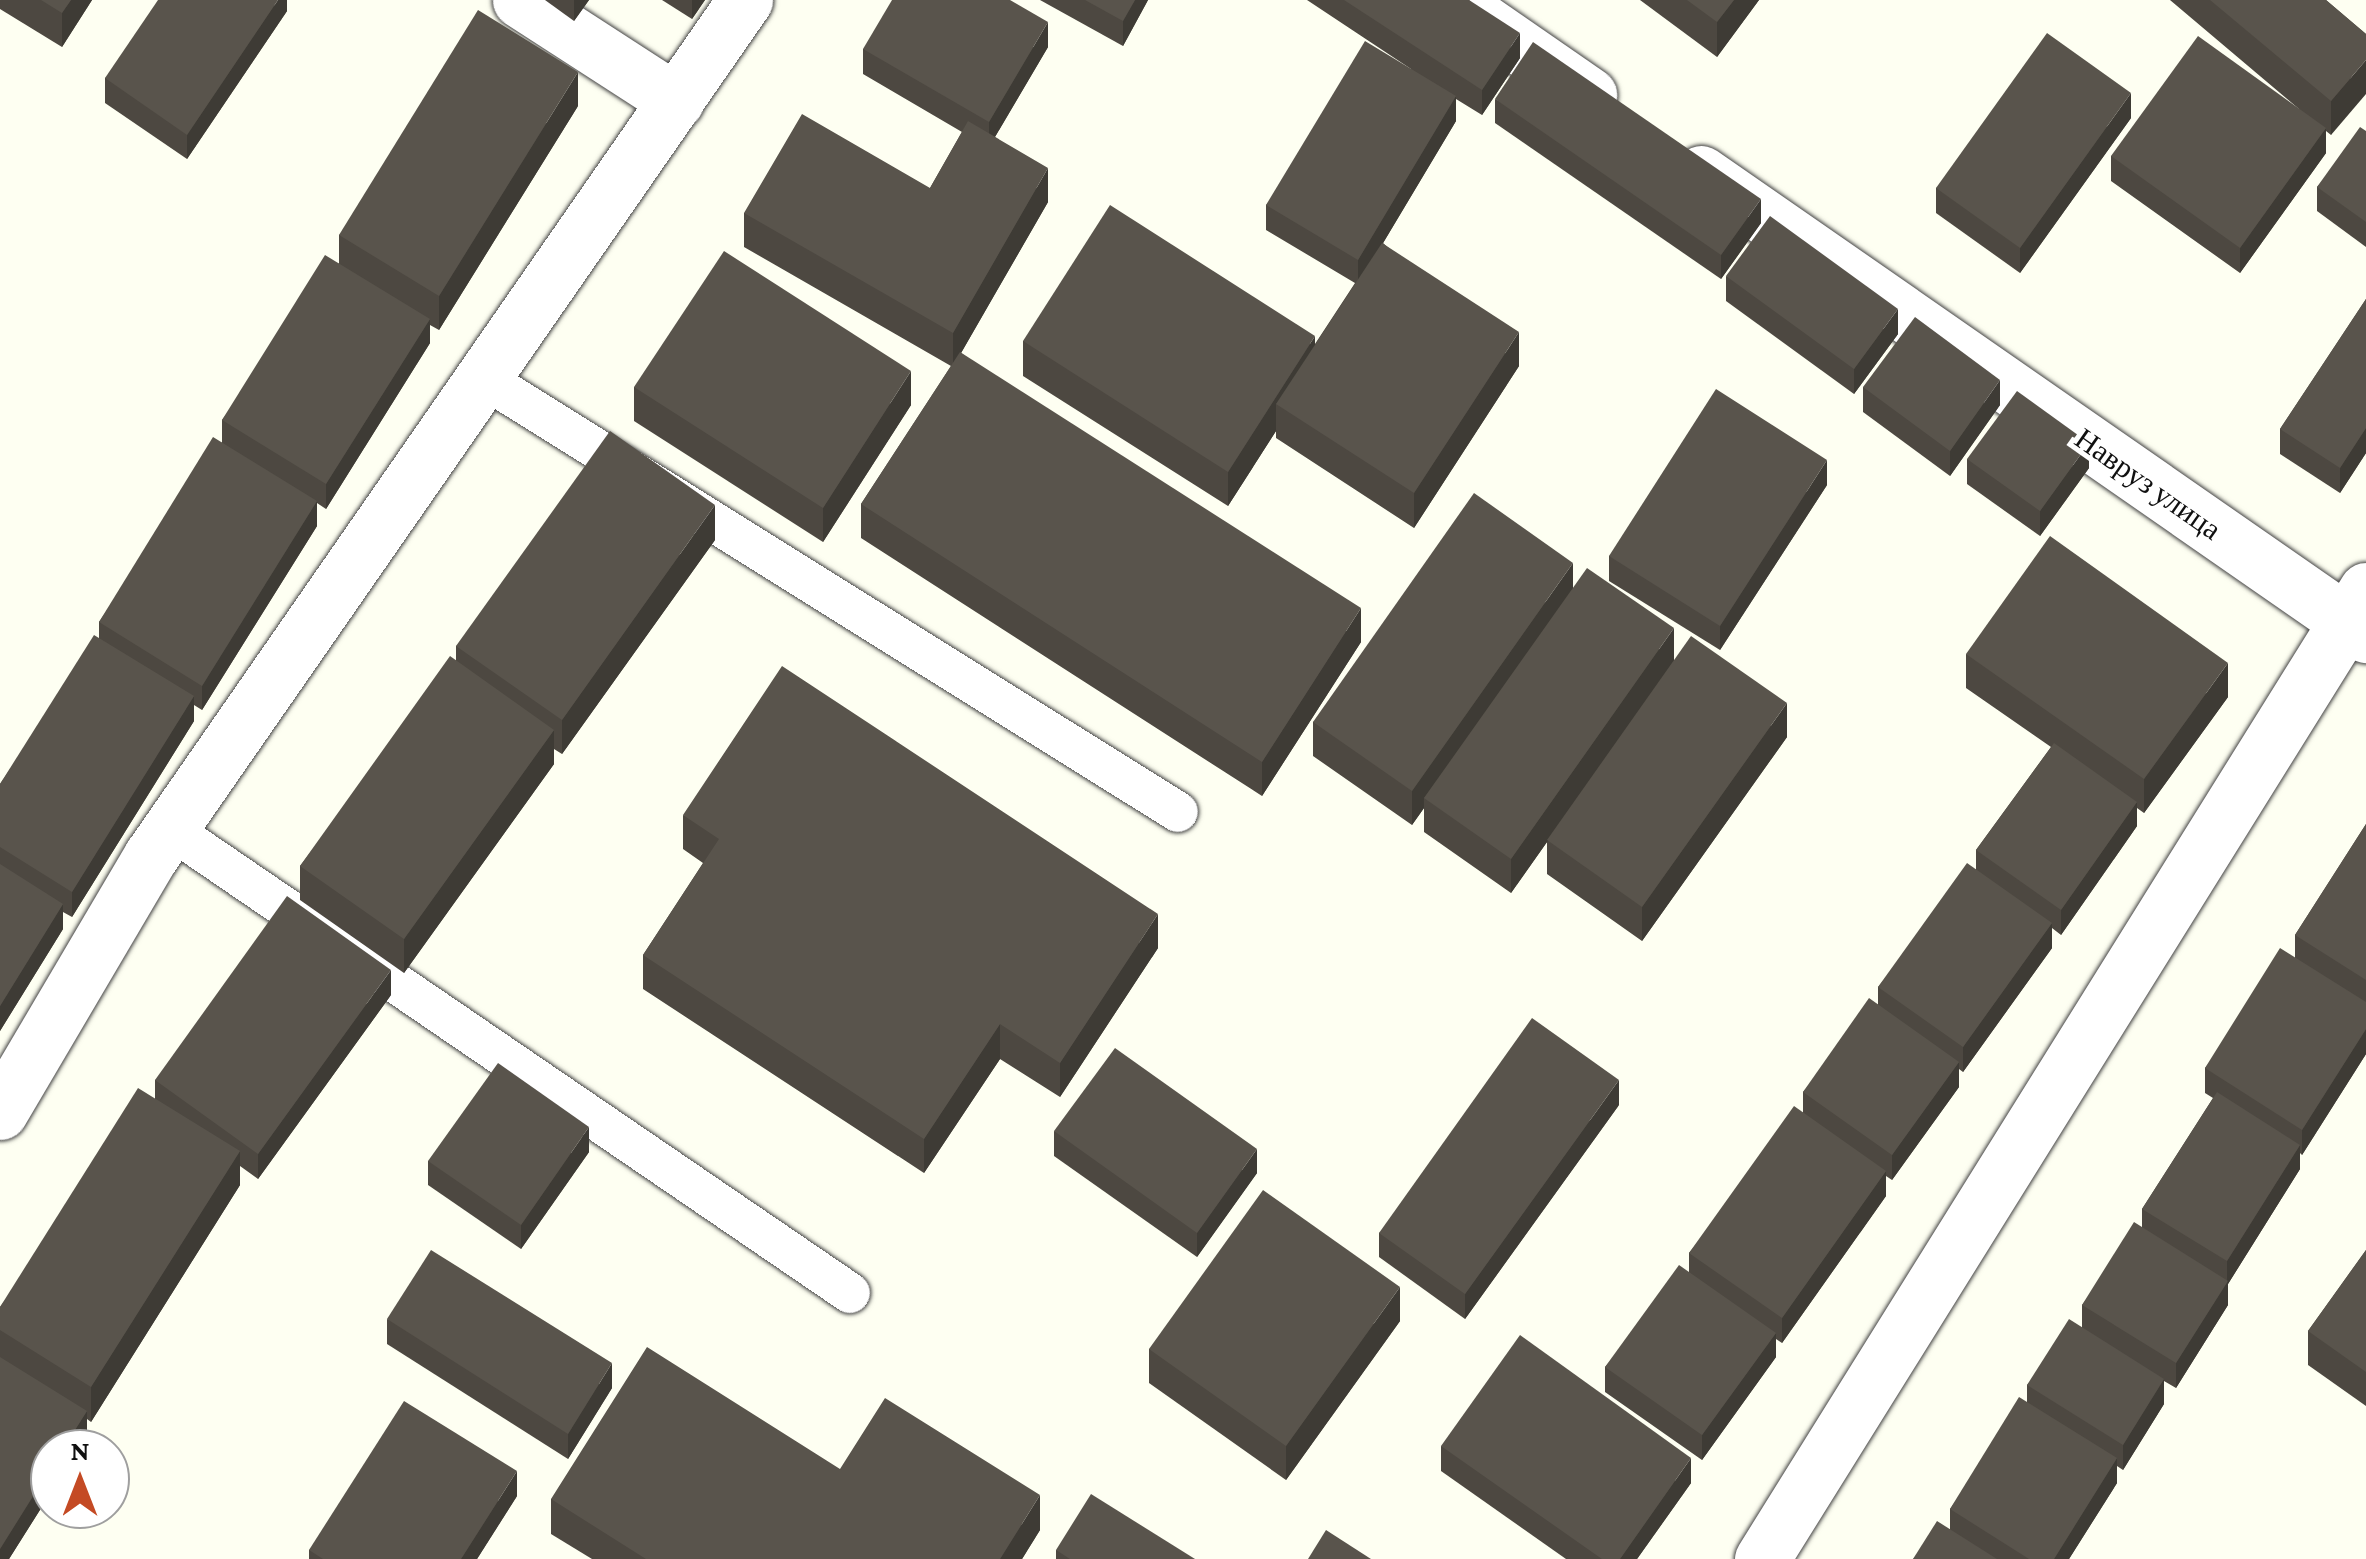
<!DOCTYPE html>
<meta charset="utf-8">
<style>
body{margin:0}
#map{position:relative;width:2366px;height:1559px;overflow:hidden;background:#fefff2;font-family:"Crimson Pro",serif}
div>[style]{position:absolute}
[style*='--x']{left:calc(var(--x)*1px);top:calc(var(--y)*1px);width:calc(var(--w)*1px);rotate:calc(var(--a)*1deg)}
.roads{filter:drop-shadow(0 0 2px #434343) drop-shadow(0 0 2px #434343)}
.service>*{height:40px;margin:-20px;padding:0 20px;transform-origin:20px;border-radius:20px;background:#fff}
.minor>*{height:55px;margin:-27.5px;padding:0 27.5px;transform-origin:27.5px;border-radius:27.5px;background:#fff}
.wall>*{inset:0;background:#4d4841}
.shaded-wall>*{inset:0;background:#3e3b35}
.building>*{inset:0;background:#59544c}
span{translate:-50% -50%;white-space:nowrap;text-align:center;line-height:1.15;-webkit-text-stroke:10px #fff;paint-order:stroke}
.street-label{font-size:30px;color:#101010}
.north{position:absolute;left:30px;top:1429px;width:100px;height:100px;box-sizing:border-box;background:#fff;border:2px solid #9f9f9f;border-radius:50%;rotate:0deg;font-size:28px;font-weight:700;line-height:40px;text-align:center;color:#101010}
.north::after{content:'';display:block;margin:auto;width:35px;height:45px;background:#c44a24;clip-path:polygon(50% 0,100% 100%,50% 72%,0 100%)}
</style>
<div id="map">
<div class="roads">
<div class="service">
<div style="--x:483;--y:378;--w:819;--a:31.98"></div>
<div style="--x:170;--y:829;--w:823;--a:34.31"></div>
</div>
<div class="minor">
<div style="--x:520;--y:0;--w:186;--a:32.9"></div>
<div style="--x:1452;--y:0;--w:167;--a:34.7"></div>
<div style="--x:1701;--y:173;--w:810;--a:34.79"></div>
<div style="--x:0;--y:1112;--w:297;--a:-59.5"></div>
<div style="--x:151;--y:856;--w:1042;--a:-55.24"></div>
<div style="--x:1762;--y:1559;--w:1142;--a:-58.06"></div>
</div>
</div>
<div class="wall">
<div style="clip-path:polygon(0 0,92px 0,62px 47px,0 9px)"></div>
<div style="clip-path:polygon(287px 0,287px 11px,187px 159px,105px 103px,105px 78px)"></div>
<div style="clip-path:polygon(545px 0,589px 0,574px 21px)"></div>
<div style="clip-path:polygon(662px 0,705px 0,692px 19px)"></div>
<div style="clip-path:polygon(1040px 0,1148px 0,1123px 46px)"></div>
<div style="clip-path:polygon(1307px 0,1469px 0,1520px 58px,1482px 115px,1456px 99px,1456px 121px,1383px 243px,1519px 366px,1414px 528px,1276px 438px,1276px 431px,1228px 506px,1023px 376px,1023px 341px,1315px 344px,1355px 283px,1266px 230px,1266px 205px,1411px 69px)"></div>
<div style="clip-path:polygon(1640px 0,1759px 0,1717px 57px)"></div>
<div style="clip-path:polygon(2170px 0,2326px 0,2366px 34px,2331px 135px,2326px 131px,2326px 153px,2240px 273px,2111px 181px,2111px 156px,2299px 109px)"></div>
<div style="clip-path:polygon(1048px 47px,995px 137px,1048px 202px,961px 353px,1361px 642px,1262px 796px,861px 538px,861px 504px,951px 366px,744px 247px,744px 213px,930px 188px,962px 132px,863px 74px,863px 49px)"></div>
<div style="clip-path:polygon(1495px 99px,1761px 223px,1721px 279px,1495px 123px)"></div>
<div style="clip-path:polygon(578px 106px,439px 330px,430px 325px,430px 343px,326px 509px,317px 503px,317px 526px,202px 710px,194px 705px,194px 721px,72px 917px,63px 912px,63px 929px,0 1031px,0 784px,99px 638px,99px 622px,222px 442px,222px 420px,339px 263px,339px 235px)"></div>
<div style="clip-path:polygon(2131px 118px,2020px 273px,1936px 213px,1936px 188px)"></div>
<div style="clip-path:polygon(2366px 131px,2366px 247px,2317px 211px,2317px 187px)"></div>
<div style="clip-path:polygon(1726px 276px,1898px 334px,1854px 394px,1726px 301px)"></div>
<div style="clip-path:polygon(2366px 299px,2366px 453px,2340px 493px,2280px 454px,2280px 429px)"></div>
<div style="clip-path:polygon(634px 387px,911px 405px,823px 542px,634px 421px)"></div>
<div style="clip-path:polygon(1863px 387px,2000px 405px,1950px 476px,1863px 412px)"></div>
<div style="clip-path:polygon(1967px 459px,2089px 468px,2040px 536px,1967px 484px)"></div>
<div style="clip-path:polygon(1827px 485px,1720px 650px,1609px 581px,1609px 556px)"></div>
<div style="clip-path:polygon(715px 540px,562px 754px,554px 749px,554px 764px,404px 973px,300px 900px,300px 866px,456px 660px,456px 646px)"></div>
<div style="clip-path:polygon(1573px 588px,1674px 660px,1787px 737px,1642px 941px,1547px 874px,1547px 842px,1511px 893px,1424px 832px,1424px 808px,1412px 825px,1313px 756px,1313px 722px)"></div>
<div style="clip-path:polygon(1966px 654px,2228px 697px,2144px 813px,2137px 808px,2137px 826px,2061px 935px,2052px 928px,2052px 948px,1963px 1072px,1959px 1069px,1959px 1087px,1892px 1180px,1886px 1176px,1886px 1196px,1782px 1343px,1776px 1339px,1776px 1357px,1702px 1460px,1605px 1392px,1605px 1367px,1689px 1272px,1689px 1253px,1803px 1112px,1803px 1092px,1878px 1004px,1878px 987px,1976px 869px,1976px 850px,2051px 747px,1966px 688px)"></div>
<div style="clip-path:polygon(683px 815px,1158px 948px,1060px 1097px,1000px 1059px,924px 1173px,643px 989px,643px 955px,703px 863px,683px 849px)"></div>
<div style="clip-path:polygon(2366px 824px,2366px 1054px,2302px 1155px,2300px 1153px,2300px 1169px,2228px 1284px,2228px 1305px,2176px 1388px,2164px 1381px,2164px 1404px,2123px 1470px,2117px 1466px,2117px 1483px,2069px 1559px,1913px 1559px,1950px 1529px,1950px 1509px,2027px 1402px,2027px 1385px,2082px 1328px,2082px 1305px,2142px 1227px,2142px 1209px,2213px 1098px,2205px 1093px,2205px 1068px,2295px 958px,2295px 935px)"></div>
<div style="clip-path:polygon(391px 995px,258px 1179px,240px 1166px,240px 1185px,91px 1422px,87px 1419px,87px 1436px,78px 1449px,50px 1449px,50px 1494px,9px 1559px,0 1559px,0 1307px,155px 1099px,155px 1080px)"></div>
<div style="clip-path:polygon(1619px 1105px,1465px 1319px,1379px 1257px,1379px 1233px)"></div>
<div style="clip-path:polygon(1054px 1131px,1257px 1173px,1197px 1257px,1054px 1156px)"></div>
<div style="clip-path:polygon(589px 1152px,521px 1249px,428px 1185px,428px 1161px)"></div>
<div style="clip-path:polygon(2366px 1250px,2366px 1406px,2308px 1365px,2308px 1331px)"></div>
<div style="clip-path:polygon(387px 1319px,612px 1388px,568px 1459px,387px 1344px)"></div>
<div style="clip-path:polygon(1400px 1321px,1286px 1480px,1149px 1383px,1149px 1349px)"></div>
<div style="clip-path:polygon(1441px 1446px,1691px 1483px,1637px 1559px,1566px 1559px,1441px 1471px)"></div>
<div style="clip-path:polygon(840px 1469px,1040px 1530px,1022px 1559px,592px 1559px,551px 1534px,551px 1499px)"></div>
<div style="clip-path:polygon(517px 1496px,477px 1559px,309px 1559px,309px 1550px)"></div>
<div style="clip-path:polygon(1056px 1550px,1195px 1559px,1056px 1559px)"></div>
</div>
<div class="shaded-wall">
<div style="clip-path:polygon(71px 0,92px 0,62px 47px,62px 13px)"></div>
<div style="clip-path:polygon(278px 0,287px 0,287px 11px,187px 159px,187px 135px)"></div>
<div style="clip-path:polygon(574px 0,589px 0,574px 21px)"></div>
<div style="clip-path:polygon(692px 0,705px 0,692px 19px)"></div>
<div style="clip-path:polygon(1135px 0,1148px 0,1123px 46px,1123px 21px)"></div>
<div style="clip-path:polygon(1734px 0,1759px 0,1717px 57px,1717px 22px)"></div>
<div style="clip-path:polygon(1048px 22px,1048px 47px,989px 147px,989px 122px)"></div>
<div style="clip-path:polygon(1520px 33px,1520px 58px,1482px 115px,1482px 90px)"></div>
<div style="clip-path:polygon(2366px 60px,2366px 94px,2331px 135px,2331px 101px)"></div>
<div style="clip-path:polygon(578px 72px,578px 106px,439px 330px,439px 296px)"></div>
<div style="clip-path:polygon(2131px 93px,2131px 118px,2020px 273px,2020px 248px)"></div>
<div style="clip-path:polygon(1456px 96px,1456px 121px,1358px 285px,1358px 260px)"></div>
<div style="clip-path:polygon(2326px 128px,2326px 153px,2240px 273px,2240px 248px)"></div>
<div style="clip-path:polygon(1048px 168px,1048px 202px,953px 367px,953px 333px)"></div>
<div style="clip-path:polygon(1761px 199px,1761px 223px,1721px 279px,1721px 255px)"></div>
<div style="clip-path:polygon(1898px 309px,1898px 334px,1854px 394px,1854px 369px)"></div>
<div style="clip-path:polygon(430px 319px,430px 343px,326px 509px,326px 484px)"></div>
<div style="clip-path:polygon(1519px 332px,1519px 366px,1414px 528px,1414px 493px)"></div>
<div style="clip-path:polygon(1315px 336px,1315px 370px,1276px 404px,1276px 431px,1228px 506px,1228px 472px)"></div>
<div style="clip-path:polygon(911px 371px,911px 405px,823px 542px,823px 508px)"></div>
<div style="clip-path:polygon(2000px 380px,2000px 405px,1950px 476px,1950px 451px)"></div>
<div style="clip-path:polygon(2366px 428px,2366px 453px,2340px 493px,2340px 468px)"></div>
<div style="clip-path:polygon(2089px 443px,2089px 468px,2040px 536px,2040px 511px)"></div>
<div style="clip-path:polygon(1827px 460px,1827px 485px,1720px 650px,1720px 626px)"></div>
<div style="clip-path:polygon(317px 501px,317px 526px,202px 710px,202px 686px)"></div>
<div style="clip-path:polygon(715px 505px,715px 540px,562px 754px,562px 720px)"></div>
<div style="clip-path:polygon(1573px 563px,1573px 597px,1424px 798px,1424px 808px,1412px 825px,1412px 791px)"></div>
<div style="clip-path:polygon(1361px 608px,1361px 642px,1262px 796px,1262px 762px)"></div>
<div style="clip-path:polygon(1674px 628px,1674px 662px,1511px 893px,1511px 859px)"></div>
<div style="clip-path:polygon(2228px 663px,2228px 697px,2144px 813px,2144px 779px)"></div>
<div style="clip-path:polygon(194px 696px,194px 721px,72px 917px,72px 892px)"></div>
<div style="clip-path:polygon(1787px 703px,1787px 737px,1642px 941px,1642px 907px)"></div>
<div style="clip-path:polygon(554px 730px,554px 764px,404px 973px,404px 939px)"></div>
<div style="clip-path:polygon(2137px 802px,2137px 826px,2061px 935px,2061px 910px)"></div>
<div style="clip-path:polygon(63px 904px,63px 929px,0 1031px,0 1006px)"></div>
<div style="clip-path:polygon(1158px 914px,1158px 948px,1060px 1097px,1060px 1063px)"></div>
<div style="clip-path:polygon(2052px 923px,2052px 948px,1963px 1072px,1963px 1047px)"></div>
<div style="clip-path:polygon(391px 970px,391px 995px,258px 1179px,258px 1154px)"></div>
<div style="clip-path:polygon(1000px 1024px,1000px 1059px,924px 1173px,924px 1139px)"></div>
<div style="clip-path:polygon(2366px 1029px,2366px 1054px,2302px 1155px,2302px 1130px)"></div>
<div style="clip-path:polygon(1959px 1062px,1959px 1087px,1892px 1180px,1892px 1155px)"></div>
<div style="clip-path:polygon(1619px 1080px,1619px 1105px,1465px 1319px,1465px 1294px)"></div>
<div style="clip-path:polygon(589px 1127px,589px 1152px,521px 1249px,521px 1225px)"></div>
<div style="clip-path:polygon(2300px 1145px,2300px 1169px,2228px 1284px,2228px 1305px,2176px 1388px,2176px 1363px,2227px 1282px,2227px 1261px)"></div>
<div style="clip-path:polygon(1257px 1149px,1257px 1173px,1197px 1257px,1197px 1233px)"></div>
<div style="clip-path:polygon(240px 1151px,240px 1185px,91px 1422px,91px 1387px)"></div>
<div style="clip-path:polygon(1886px 1171px,1886px 1196px,1782px 1343px,1782px 1318px)"></div>
<div style="clip-path:polygon(1400px 1287px,1400px 1321px,1286px 1480px,1286px 1446px)"></div>
<div style="clip-path:polygon(1776px 1333px,1776px 1357px,1702px 1460px,1702px 1435px)"></div>
<div style="clip-path:polygon(612px 1363px,612px 1388px,568px 1459px,568px 1434px)"></div>
<div style="clip-path:polygon(2164px 1379px,2164px 1404px,2123px 1470px,2123px 1445px)"></div>
<div style="clip-path:polygon(87px 1411px,87px 1436px,78px 1449px,63px 1449px)"></div>
<div style="clip-path:polygon(1691px 1458px,1691px 1483px,1637px 1559px,1620px 1559px)"></div>
<div style="clip-path:polygon(2117px 1458px,2117px 1483px,2069px 1559px,2054px 1559px)"></div>
<div style="clip-path:polygon(50px 1469px,50px 1494px,9px 1559px,0 1559px,0 1549px)"></div>
<div style="clip-path:polygon(517px 1471px,517px 1496px,477px 1559px,461px 1559px)"></div>
<div style="clip-path:polygon(1040px 1495px,1040px 1530px,1022px 1559px,1000px 1559px)"></div>
</div>
<div class="building">
<div style="clip-path:polygon(41px 0,71px 0,62px 13px)"></div>
<div style="clip-path:polygon(158px 0,278px 0,187px 135px,105px 78px)"></div>
<div style="clip-path:polygon(892px 0,1010px 0,1048px 22px,989px 122px,863px 49px)"></div>
<div style="clip-path:polygon(1085px 0,1135px 0,1123px 21px)"></div>
<div style="clip-path:polygon(1344px 0,1469px 0,1520px 33px,1482px 90px)"></div>
<div style="clip-path:polygon(1687px 0,1734px 0,1717px 22px)"></div>
<div style="clip-path:polygon(2210px 0,2326px 0,2366px 34px,2366px 60px,2331px 101px)"></div>
<div style="clip-path:polygon(478px 10px,578px 72px,439px 296px,339px 235px)"></div>
<div style="clip-path:polygon(2047px 33px,2131px 93px,2020px 248px,1936px 188px)"></div>
<div style="clip-path:polygon(2198px 36px,2326px 128px,2240px 248px,2111px 156px)"></div>
<div style="clip-path:polygon(1365px 41px,1456px 96px,1358px 260px,1266px 205px)"></div>
<div style="clip-path:polygon(1533px 42px,1761px 199px,1721px 255px,1495px 99px)"></div>
<div style="clip-path:polygon(802px 114px,930px 188px,968px 121px,1048px 168px,953px 333px,744px 213px)"></div>
<div style="clip-path:polygon(2360px 127px,2366px 131px,2366px 222px,2317px 187px)"></div>
<div style="clip-path:polygon(1110px 205px,1315px 336px,1228px 472px,1023px 341px)"></div>
<div style="clip-path:polygon(1770px 216px,1898px 309px,1854px 369px,1726px 276px)"></div>
<div style="clip-path:polygon(1382px 243px,1519px 332px,1414px 493px,1276px 404px)"></div>
<div style="clip-path:polygon(724px 251px,911px 371px,823px 508px,634px 387px)"></div>
<div style="clip-path:polygon(325px 255px,430px 319px,326px 484px,222px 420px)"></div>
<div style="clip-path:polygon(2366px 299px,2366px 428px,2340px 468px,2280px 429px)"></div>
<div style="clip-path:polygon(1915px 317px,2000px 380px,1950px 451px,1863px 387px)"></div>
<div style="clip-path:polygon(960px 352px,1361px 608px,1262px 762px,861px 504px)"></div>
<div style="clip-path:polygon(1716px 389px,1827px 460px,1720px 626px,1609px 556px)"></div>
<div style="clip-path:polygon(2017px 391px,2089px 443px,2040px 511px,1967px 459px)"></div>
<div style="clip-path:polygon(610px 431px,715px 505px,562px 720px,456px 646px)"></div>
<div style="clip-path:polygon(213px 437px,317px 501px,202px 686px,99px 622px)"></div>
<div style="clip-path:polygon(1474px 493px,1573px 563px,1412px 791px,1313px 722px)"></div>
<div style="clip-path:polygon(2050px 536px,2228px 663px,2144px 779px,1966px 654px)"></div>
<div style="clip-path:polygon(1587px 568px,1674px 628px,1511px 859px,1424px 798px)"></div>
<div style="clip-path:polygon(94px 635px,194px 696px,72px 892px,0 847px,0 784px)"></div>
<div style="clip-path:polygon(1691px 636px,1787px 703px,1642px 907px,1547px 840px)"></div>
<div style="clip-path:polygon(450px 656px,554px 730px,404px 939px,300px 866px)"></div>
<div style="clip-path:polygon(782px 666px,1158px 914px,1060px 1063px,1000px 1024px,924px 1139px,643px 955px,719px 839px,683px 815px)"></div>
<div style="clip-path:polygon(2054px 743px,2137px 802px,2061px 910px,1976px 850px)"></div>
<div style="clip-path:polygon(2366px 824px,2366px 980px,2295px 935px)"></div>
<div style="clip-path:polygon(1967px 863px,2052px 923px,1963px 1047px,1878px 987px)"></div>
<div style="clip-path:polygon(0 864px,63px 904px,0 1006px)"></div>
<div style="clip-path:polygon(287px 896px,391px 970px,258px 1154px,155px 1080px)"></div>
<div style="clip-path:polygon(2280px 948px,2366px 1002px,2366px 1029px,2302px 1130px,2205px 1068px)"></div>
<div style="clip-path:polygon(1869px 998px,1959px 1062px,1892px 1155px,1803px 1092px)"></div>
<div style="clip-path:polygon(1532px 1018px,1619px 1080px,1465px 1294px,1379px 1233px)"></div>
<div style="clip-path:polygon(1115px 1048px,1257px 1149px,1197px 1233px,1054px 1131px)"></div>
<div style="clip-path:polygon(498px 1063px,589px 1127px,521px 1225px,428px 1161px)"></div>
<div style="clip-path:polygon(138px 1088px,240px 1151px,91px 1387px,0 1330px,0 1307px)"></div>
<div style="clip-path:polygon(2217px 1092px,2300px 1145px,2227px 1261px,2142px 1209px)"></div>
<div style="clip-path:polygon(1794px 1106px,1886px 1171px,1782px 1318px,1689px 1253px)"></div>
<div style="clip-path:polygon(1263px 1190px,1400px 1287px,1286px 1446px,1149px 1349px)"></div>
<div style="clip-path:polygon(2134px 1222px,2228px 1281px,2176px 1363px,2082px 1305px)"></div>
<div style="clip-path:polygon(431px 1250px,612px 1363px,568px 1434px,387px 1319px)"></div>
<div style="clip-path:polygon(2366px 1250px,2366px 1372px,2308px 1331px)"></div>
<div style="clip-path:polygon(1679px 1265px,1776px 1333px,1702px 1435px,1605px 1367px)"></div>
<div style="clip-path:polygon(2069px 1319px,2164px 1379px,2123px 1445px,2027px 1385px)"></div>
<div style="clip-path:polygon(1520px 1335px,1691px 1458px,1620px 1559px,1602px 1559px,1441px 1446px)"></div>
<div style="clip-path:polygon(647px 1347px,840px 1469px,885px 1398px,1040px 1495px,1000px 1559px,646px 1559px,551px 1499px)"></div>
<div style="clip-path:polygon(0 1357px,87px 1411px,63px 1449px,50px 1449px,50px 1469px,0 1549px)"></div>
<div style="clip-path:polygon(2019px 1397px,2117px 1458px,2054px 1559px,2029px 1559px,1950px 1509px)"></div>
<div style="clip-path:polygon(404px 1401px,517px 1471px,461px 1559px,323px 1559px,309px 1550px)"></div>
<div style="clip-path:polygon(1091px 1494px,1195px 1559px,1070px 1559px,1056px 1550px)"></div>
<div style="clip-path:polygon(1937px 1521px,1997px 1559px,1913px 1559px)"></div>
<div style="clip-path:polygon(1326px 1530px,1371px 1559px,1308px 1559px)"></div>
</div>
<div class="street-label">
<span style="left:2148px;top:484px;rotate:35deg">Навруз улица</span>
</div>
<div class="north">N</div>
</div>
